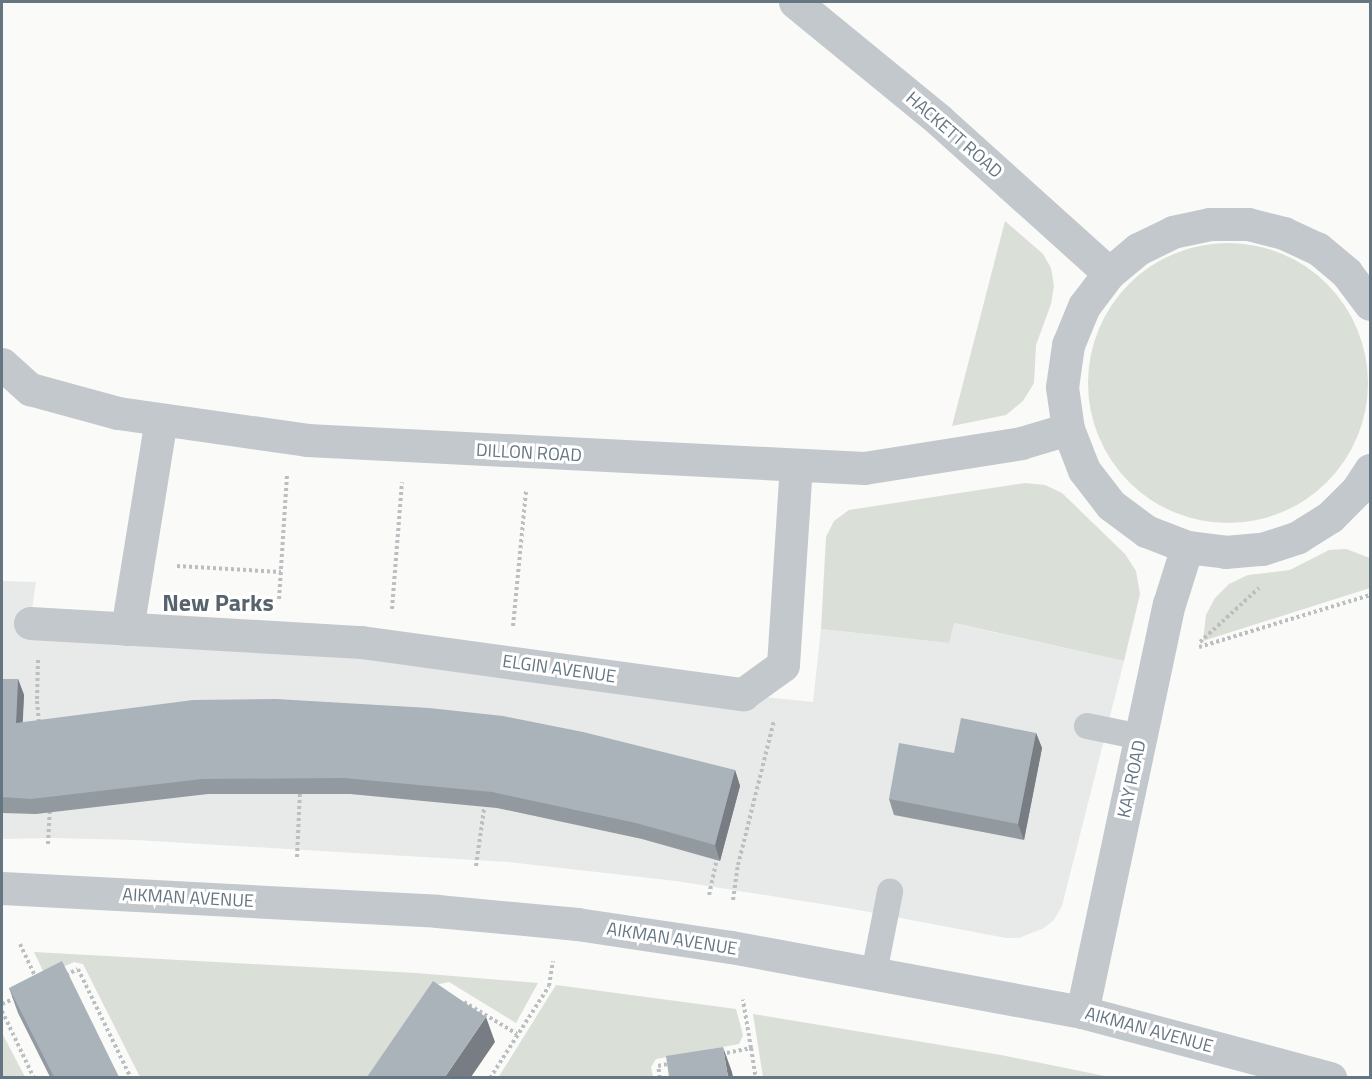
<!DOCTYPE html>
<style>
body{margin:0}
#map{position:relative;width:1372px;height:1079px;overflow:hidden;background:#fafaf8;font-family:"Titillium Web",sans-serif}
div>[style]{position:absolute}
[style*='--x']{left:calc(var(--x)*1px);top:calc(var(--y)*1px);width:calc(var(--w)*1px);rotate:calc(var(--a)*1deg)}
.built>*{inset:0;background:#e8e9e9}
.green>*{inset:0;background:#dadfd7}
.round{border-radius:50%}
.path>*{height:4px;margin-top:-2px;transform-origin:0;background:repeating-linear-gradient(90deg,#bbbfc2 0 3px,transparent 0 6px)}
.service>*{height:26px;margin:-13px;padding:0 13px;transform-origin:13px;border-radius:13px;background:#c3c8cc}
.minor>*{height:33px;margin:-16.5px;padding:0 16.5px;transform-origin:16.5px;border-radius:16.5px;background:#c3c8cc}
.tertiary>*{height:33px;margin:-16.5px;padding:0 16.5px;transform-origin:16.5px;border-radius:16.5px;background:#c3c8cc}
.wall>*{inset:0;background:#929a9f}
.shaded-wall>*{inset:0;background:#777d82}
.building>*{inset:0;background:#aab3b9}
span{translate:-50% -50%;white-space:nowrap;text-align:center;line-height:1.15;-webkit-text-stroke:6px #fff;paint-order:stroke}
.street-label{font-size:18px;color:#657683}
.district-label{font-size:24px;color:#57646e;font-weight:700}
.frame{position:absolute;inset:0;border:3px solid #657683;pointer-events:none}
</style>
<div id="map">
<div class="built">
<div style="clip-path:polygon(2px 581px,36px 582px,30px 622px,813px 702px,821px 629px,948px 643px,953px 623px,1124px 661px,1062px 906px,1054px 920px,1044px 928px,1019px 938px,1006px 938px,853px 909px,676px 881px,508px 862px,135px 840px,52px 838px,2px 839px)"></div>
</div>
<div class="green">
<div style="clip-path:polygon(1005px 221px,1043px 254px,1051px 268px,1054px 286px,1051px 304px,1036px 345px,1034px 383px,1023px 401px,1006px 415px,952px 426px)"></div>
<div class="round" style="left:1088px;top:243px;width:280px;height:280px"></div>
<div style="clip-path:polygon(1025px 483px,1045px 485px,1062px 493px,1125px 554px,1136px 571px,1140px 594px,1124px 661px,954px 623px,949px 643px,821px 629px,826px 537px,834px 521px,849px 510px)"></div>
<div style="clip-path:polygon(1346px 549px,1370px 558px,1370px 588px,1203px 641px,1206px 615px,1215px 598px,1229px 584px,1248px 575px,1290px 570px,1329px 550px)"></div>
<div style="clip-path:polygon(34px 952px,416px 973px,538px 983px,516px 1023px,449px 982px,435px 985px,367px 1077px,140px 1077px,83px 964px,74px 962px,45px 975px)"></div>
<div style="clip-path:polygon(556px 985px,736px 1009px,743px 1035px,739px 1044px,656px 1059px,651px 1067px,653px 1077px,498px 1078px)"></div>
<div style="clip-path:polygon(753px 1014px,1001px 1055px,1110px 1077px,763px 1077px)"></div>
<div style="clip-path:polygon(2px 1033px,25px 1077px,2px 1077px)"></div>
</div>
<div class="path">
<div style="--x:177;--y:566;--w:104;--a:3.3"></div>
<div style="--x:279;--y:599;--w:124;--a:-86.3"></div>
<div style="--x:392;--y:609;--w:127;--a:-85.5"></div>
<div style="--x:513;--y:626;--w:137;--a:-84.5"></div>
<div style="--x:1200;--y:642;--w:80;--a:-42.5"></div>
<div style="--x:1199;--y:647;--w:179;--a:-16.9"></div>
<div style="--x:38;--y:660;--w:41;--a:91.4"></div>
<div style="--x:37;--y:701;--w:23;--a:85"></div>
<div style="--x:48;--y:844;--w:35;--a:-87"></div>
<div style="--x:297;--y:857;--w:67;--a:-87.4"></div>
<div style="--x:476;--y:866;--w:65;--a:-82"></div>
<div style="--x:709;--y:895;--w:42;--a:-77.6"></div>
<div style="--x:733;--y:900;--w:35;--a:-82"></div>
<div style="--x:738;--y:865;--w:148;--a:-76"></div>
<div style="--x:20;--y:944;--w:38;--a:65"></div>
<div style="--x:66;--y:975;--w:13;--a:-27"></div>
<div style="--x:78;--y:969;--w:121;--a:64.1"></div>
<div style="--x:464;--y:1002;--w:62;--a:31.1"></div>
<div style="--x:2;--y:1004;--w:14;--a:-25"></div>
<div style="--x:2;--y:1011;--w:74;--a:64.5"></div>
<div style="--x:751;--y:1048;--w:30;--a:81"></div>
<div style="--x:721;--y:1054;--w:31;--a:-11"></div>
<div style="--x:751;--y:1048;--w:49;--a:-99.5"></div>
<div style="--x:490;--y:1078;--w:109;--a:-57.3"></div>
<div style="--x:549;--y:986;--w:25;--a:-81"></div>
<div style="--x:660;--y:1078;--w:12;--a:-99"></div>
<div style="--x:658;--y:1066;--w:14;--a:-12"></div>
</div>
<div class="service">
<div style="--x:1087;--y:726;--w:55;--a:11.5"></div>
<div style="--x:874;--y:973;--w:83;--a:-78.8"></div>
</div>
<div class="minor">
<div style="--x:795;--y:2;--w:186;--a:39.3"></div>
<div style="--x:939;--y:120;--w:229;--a:42"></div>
<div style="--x:1370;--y:304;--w:39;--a:-127"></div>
<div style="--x:1347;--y:273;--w:38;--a:-140"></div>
<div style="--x:1318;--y:249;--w:38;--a:-155"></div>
<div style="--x:1284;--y:233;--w:37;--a:-166"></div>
<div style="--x:1248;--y:224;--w:38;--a:180"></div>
<div style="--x:1210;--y:224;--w:38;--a:168"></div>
<div style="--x:1173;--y:232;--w:39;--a:154"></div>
<div style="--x:1138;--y:249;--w:38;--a:140"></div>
<div style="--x:1109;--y:273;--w:41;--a:127.1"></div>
<div style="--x:1084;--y:306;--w:42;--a:112.3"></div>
<div style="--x:1068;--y:345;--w:42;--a:98.1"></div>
<div style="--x:1062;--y:387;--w:42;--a:81.9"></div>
<div style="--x:1068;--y:429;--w:44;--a:68.7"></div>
<div style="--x:1084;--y:470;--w:44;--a:52.4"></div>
<div style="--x:1111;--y:505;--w:44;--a:36.6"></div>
<div style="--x:1146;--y:531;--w:44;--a:21.3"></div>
<div style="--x:1187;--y:547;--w:38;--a:7"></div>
<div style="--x:1225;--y:552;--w:37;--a:-5"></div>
<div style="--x:1262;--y:549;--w:38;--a:-18"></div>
<div style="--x:1298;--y:537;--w:38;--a:-32"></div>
<div style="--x:1330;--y:517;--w:38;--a:-45"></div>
<div style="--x:1357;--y:490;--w:24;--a:-57"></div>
<div style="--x:2;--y:364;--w:38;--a:42"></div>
<div style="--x:30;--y:389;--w:91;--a:15.3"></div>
<div style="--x:118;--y:413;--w:191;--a:8.1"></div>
<div style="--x:307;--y:440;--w:558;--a:2.88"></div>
<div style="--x:864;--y:468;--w:159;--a:-9"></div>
<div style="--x:1021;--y:443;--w:49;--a:-16.6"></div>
<div style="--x:30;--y:623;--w:332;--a:3.3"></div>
<div style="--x:361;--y:642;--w:386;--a:7.8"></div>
<div style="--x:743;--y:694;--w:49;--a:-35.9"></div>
<div style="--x:783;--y:665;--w:200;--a:-86.3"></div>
<div style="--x:127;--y:629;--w:212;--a:-80.8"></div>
<div style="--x:1082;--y:1012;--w:417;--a:-78"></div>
<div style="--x:1169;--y:604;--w:60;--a:-72.5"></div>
</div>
<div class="tertiary">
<div style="--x:2;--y:888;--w:436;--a:3"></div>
<div style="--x:437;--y:911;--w:141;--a:5.3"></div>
<div style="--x:577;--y:924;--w:156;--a:8.5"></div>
<div style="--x:731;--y:947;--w:357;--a:10.5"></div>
<div style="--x:1082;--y:1012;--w:257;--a:14.9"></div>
</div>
<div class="wall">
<div style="clip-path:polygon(2px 679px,18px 679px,24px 695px,22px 722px,735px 770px,740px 786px,720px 861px,642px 839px,497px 808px,350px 794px,208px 794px,36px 814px,2px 813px)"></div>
<div style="clip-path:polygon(1036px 733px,1042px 748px,1024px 840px,894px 815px,889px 799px)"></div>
<div style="clip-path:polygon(9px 988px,119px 1077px,50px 1077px,18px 1013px)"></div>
</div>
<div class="shaded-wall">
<div style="clip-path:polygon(18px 679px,24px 695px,22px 739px,16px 723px)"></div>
<div style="clip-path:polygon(1036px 733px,1042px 748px,1024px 840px,1018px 824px)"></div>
<div style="clip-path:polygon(735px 770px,740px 786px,720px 861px,715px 845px)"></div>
<div style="clip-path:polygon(486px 1017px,495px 1042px,471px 1077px,445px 1077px)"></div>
<div style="clip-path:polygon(723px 1047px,732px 1072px,733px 1077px,728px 1077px)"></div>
</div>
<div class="building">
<div style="clip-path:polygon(2px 679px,18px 679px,16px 723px,193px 700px,276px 699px,429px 708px,503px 716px,583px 732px,735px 770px,715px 845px,636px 823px,492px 792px,344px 778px,202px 779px,31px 799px,2px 797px)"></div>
<div style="clip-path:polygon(961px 718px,1036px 733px,1018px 824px,889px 799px,899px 743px,954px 753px)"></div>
<div style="clip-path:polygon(62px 961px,119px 1077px,54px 1077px,9px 988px)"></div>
<div style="clip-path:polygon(433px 981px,486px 1017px,445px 1077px,367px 1077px)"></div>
<div style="clip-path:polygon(723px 1047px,728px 1077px,669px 1077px,666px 1056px)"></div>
</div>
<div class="street-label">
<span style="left:954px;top:135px;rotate:41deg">HACKETT ROAD</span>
<span style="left:529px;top:453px;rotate:3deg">DILLON ROAD</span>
<span style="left:559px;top:669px;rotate:8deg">ELGIN AVENUE</span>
<span style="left:1132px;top:779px;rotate:-78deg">KAY ROAD</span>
<span style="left:188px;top:898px;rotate:3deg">AIKMAN AVENUE</span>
<span style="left:672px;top:939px;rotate:9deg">AIKMAN AVENUE</span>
<span style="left:1149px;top:1030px;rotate:15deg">AIKMAN AVENUE</span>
</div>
<div class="district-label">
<span style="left:218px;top:603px">New Parks</span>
</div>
<div class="frame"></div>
</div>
